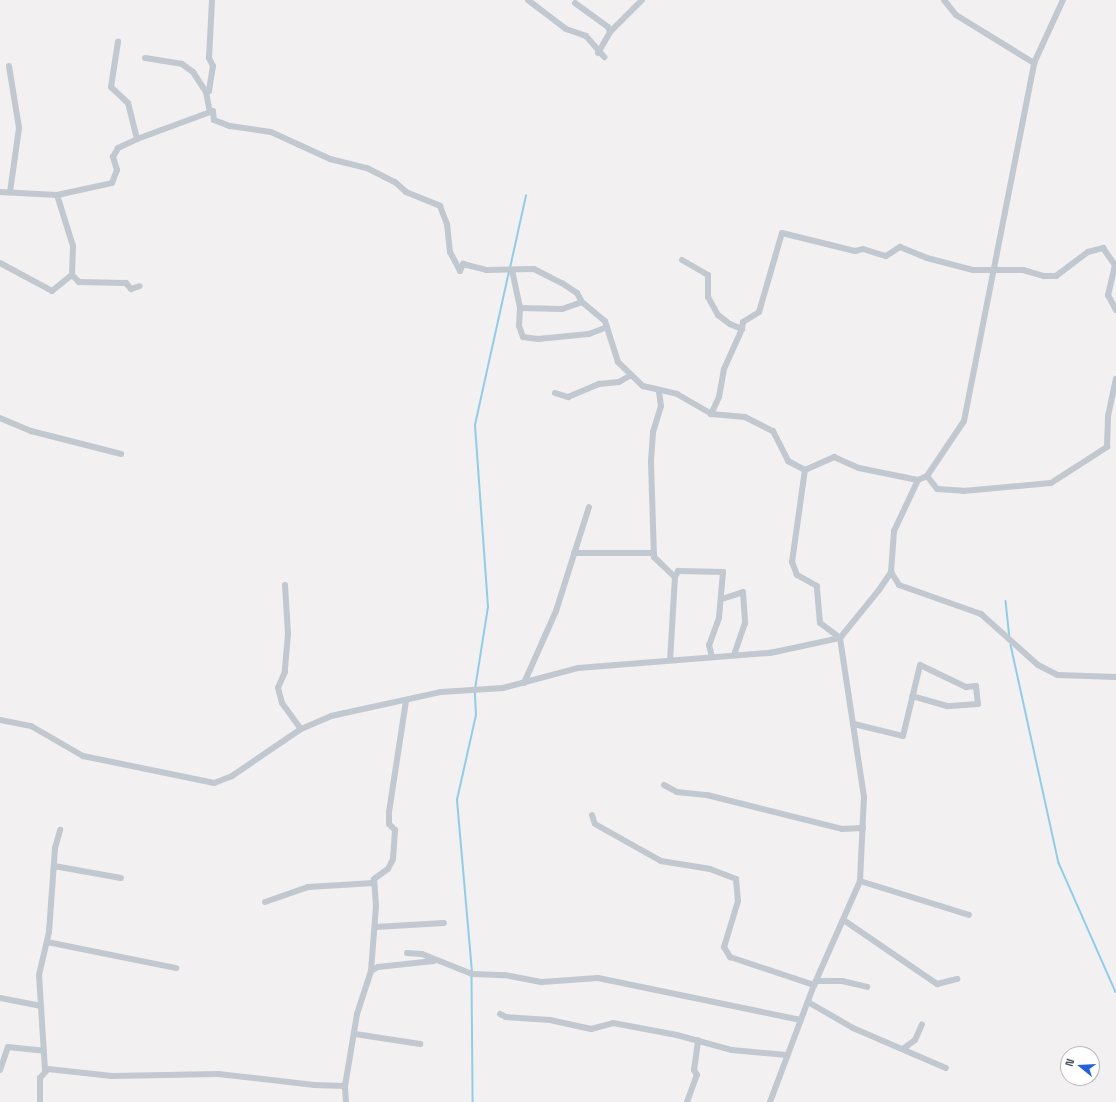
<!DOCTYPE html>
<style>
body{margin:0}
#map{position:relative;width:1116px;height:1102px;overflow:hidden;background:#f2f0f0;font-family:"Space Grotesk",sans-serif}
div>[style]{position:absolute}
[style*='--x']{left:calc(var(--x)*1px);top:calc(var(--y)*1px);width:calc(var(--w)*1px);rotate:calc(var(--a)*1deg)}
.stream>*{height:1.5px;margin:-0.75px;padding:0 0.75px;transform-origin:0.75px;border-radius:0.75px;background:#91cde7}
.minor>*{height:6px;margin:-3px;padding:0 3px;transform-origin:3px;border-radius:3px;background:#c1c8d0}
span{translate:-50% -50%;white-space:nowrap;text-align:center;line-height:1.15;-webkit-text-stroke:3px #fff;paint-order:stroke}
.north{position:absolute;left:1060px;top:1046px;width:40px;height:40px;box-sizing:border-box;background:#fff;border:1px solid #b6b9be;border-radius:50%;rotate:288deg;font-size:11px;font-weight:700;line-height:16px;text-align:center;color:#49515c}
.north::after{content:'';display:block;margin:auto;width:14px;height:18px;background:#2562d7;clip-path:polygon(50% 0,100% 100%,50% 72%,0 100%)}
</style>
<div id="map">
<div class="stream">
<div style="--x:510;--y:268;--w:74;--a:-77.5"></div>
<div style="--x:1006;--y:601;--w:36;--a:84"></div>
<div style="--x:1011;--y:645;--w:223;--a:77.6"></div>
<div style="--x:1059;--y:863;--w:141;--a:66.2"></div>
<div style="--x:475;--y:689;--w:83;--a:-81"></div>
<div style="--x:488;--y:607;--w:182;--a:-94.1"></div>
<div style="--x:475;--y:425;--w:157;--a:-77.5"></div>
<div style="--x:472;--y:972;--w:173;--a:-95"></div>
<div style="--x:457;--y:800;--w:87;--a:-77.4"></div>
<div style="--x:476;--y:715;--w:22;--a:-93"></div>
<div style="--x:472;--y:976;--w:126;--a:89.5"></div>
</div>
<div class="minor">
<div style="--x:528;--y:0;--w:48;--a:37.3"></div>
<div style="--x:566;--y:29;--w:21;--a:19"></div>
<div style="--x:586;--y:36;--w:28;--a:49"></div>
<div style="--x:944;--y:0;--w:19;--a:51"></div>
<div style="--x:956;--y:15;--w:92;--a:31.6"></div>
<div style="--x:575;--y:3;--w:41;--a:36"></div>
<div style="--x:608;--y:27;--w:5;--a:68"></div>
<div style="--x:598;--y:53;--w:24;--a:-60"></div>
<div style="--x:610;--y:32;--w:45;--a:-45"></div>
<div style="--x:145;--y:58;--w:37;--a:9"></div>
<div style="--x:182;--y:64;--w:14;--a:36"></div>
<div style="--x:193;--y:72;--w:24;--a:57"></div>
<div style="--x:206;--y:92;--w:20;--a:79"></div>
<div style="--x:9;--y:66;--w:63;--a:80.8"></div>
<div style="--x:19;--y:128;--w:65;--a:98"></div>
<div style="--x:206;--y:92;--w:3;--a:-18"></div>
<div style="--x:209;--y:91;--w:25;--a:-81"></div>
<div style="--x:213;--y:66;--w:9;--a:-117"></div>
<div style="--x:209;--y:58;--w:58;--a:-87"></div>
<div style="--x:137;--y:139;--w:81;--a:-20.2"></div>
<div style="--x:213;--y:111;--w:9;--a:84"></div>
<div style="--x:214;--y:120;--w:17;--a:21"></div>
<div style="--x:230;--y:126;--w:41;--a:8.3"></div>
<div style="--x:271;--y:132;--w:65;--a:24.6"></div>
<div style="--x:330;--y:159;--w:38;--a:14"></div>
<div style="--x:367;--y:168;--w:31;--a:27"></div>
<div style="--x:395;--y:182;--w:15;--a:42"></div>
<div style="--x:406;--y:192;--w:37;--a:22"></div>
<div style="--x:440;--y:206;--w:19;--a:69"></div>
<div style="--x:447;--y:224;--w:28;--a:84"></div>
<div style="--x:450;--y:252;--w:21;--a:62"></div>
<div style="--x:0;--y:192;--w:57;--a:3"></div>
<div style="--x:57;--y:195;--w:56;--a:-12.3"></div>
<div style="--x:112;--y:183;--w:14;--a:-69"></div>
<div style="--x:117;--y:170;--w:14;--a:-107"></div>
<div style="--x:113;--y:157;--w:10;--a:-61"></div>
<div style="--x:118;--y:148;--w:21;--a:-25"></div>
<div style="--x:137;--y:139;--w:37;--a:-104"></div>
<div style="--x:128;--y:103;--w:23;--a:-137"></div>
<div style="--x:111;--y:87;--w:46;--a:-81.2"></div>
<div style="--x:682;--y:260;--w:30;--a:30"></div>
<div style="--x:708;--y:275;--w:22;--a:90"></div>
<div style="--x:708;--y:297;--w:21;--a:61"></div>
<div style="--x:718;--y:315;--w:15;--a:37"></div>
<div style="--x:730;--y:324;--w:13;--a:23"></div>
<div style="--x:742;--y:329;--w:44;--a:114.2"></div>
<div style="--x:724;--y:369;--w:28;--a:100"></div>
<div style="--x:719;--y:397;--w:19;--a:115"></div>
<div style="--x:0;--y:263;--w:59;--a:28.3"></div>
<div style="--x:52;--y:291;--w:26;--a:-39"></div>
<div style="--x:72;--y:275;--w:29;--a:-88"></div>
<div style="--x:73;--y:246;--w:53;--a:-107.4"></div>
<div style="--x:512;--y:270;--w:39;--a:78"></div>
<div style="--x:520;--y:308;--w:42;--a:1.4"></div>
<div style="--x:562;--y:309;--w:21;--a:-19"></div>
<div style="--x:460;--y:271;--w:8;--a:-67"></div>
<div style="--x:463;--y:264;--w:25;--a:14"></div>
<div style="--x:487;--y:270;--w:47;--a:-1.2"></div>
<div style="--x:534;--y:269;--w:31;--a:27"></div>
<div style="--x:562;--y:283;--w:18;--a:34"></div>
<div style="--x:577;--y:293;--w:10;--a:61"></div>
<div style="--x:582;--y:302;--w:30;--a:40"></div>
<div style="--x:605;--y:321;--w:43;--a:72.4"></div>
<div style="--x:618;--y:362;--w:35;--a:44"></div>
<div style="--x:643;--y:386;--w:35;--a:13"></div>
<div style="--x:677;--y:394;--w:39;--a:30"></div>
<div style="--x:711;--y:414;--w:34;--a:5"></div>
<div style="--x:745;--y:417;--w:31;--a:27"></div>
<div style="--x:773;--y:431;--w:34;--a:63"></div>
<div style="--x:788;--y:461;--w:19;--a:28"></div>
<div style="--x:805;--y:470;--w:32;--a:-24"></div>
<div style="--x:834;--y:457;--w:27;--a:24"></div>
<div style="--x:859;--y:468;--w:60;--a:11.5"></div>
<div style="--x:72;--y:275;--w:10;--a:45"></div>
<div style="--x:79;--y:282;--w:47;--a:1.2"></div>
<div style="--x:126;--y:283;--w:8;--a:50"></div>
<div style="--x:131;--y:289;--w:9;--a:-18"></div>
<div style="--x:520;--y:308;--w:18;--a:93"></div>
<div style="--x:519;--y:326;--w:12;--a:70"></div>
<div style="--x:523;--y:337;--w:15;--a:8"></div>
<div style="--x:538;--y:339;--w:51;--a:-5.6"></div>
<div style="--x:589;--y:334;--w:19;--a:-21"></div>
<div style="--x:742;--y:329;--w:7;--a:-82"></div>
<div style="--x:743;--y:322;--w:19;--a:-32"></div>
<div style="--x:759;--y:312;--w:82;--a:-73.8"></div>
<div style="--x:782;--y:233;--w:75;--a:13.9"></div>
<div style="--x:855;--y:251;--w:8;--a:-14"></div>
<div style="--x:863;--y:249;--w:24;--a:17"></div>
<div style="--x:886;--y:256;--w:17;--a:-33"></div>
<div style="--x:900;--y:247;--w:29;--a:22"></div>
<div style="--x:927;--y:258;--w:48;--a:14.6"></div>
<div style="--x:973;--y:270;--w:50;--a:0"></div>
<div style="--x:1023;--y:270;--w:22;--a:16"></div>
<div style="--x:1044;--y:276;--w:12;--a:0"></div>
<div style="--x:1056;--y:276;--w:40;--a:-37"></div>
<div style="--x:1088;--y:252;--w:16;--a:-15"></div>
<div style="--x:1103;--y:248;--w:21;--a:55"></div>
<div style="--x:1115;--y:265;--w:31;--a:103"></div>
<div style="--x:1108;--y:295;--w:17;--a:62"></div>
<div style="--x:659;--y:392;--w:14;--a:82"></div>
<div style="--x:661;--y:406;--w:27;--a:107"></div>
<div style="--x:653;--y:432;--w:30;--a:94"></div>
<div style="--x:651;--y:462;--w:95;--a:88.2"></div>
<div style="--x:654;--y:557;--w:29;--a:44"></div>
<div style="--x:675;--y:577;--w:83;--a:93.4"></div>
<div style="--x:555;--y:393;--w:14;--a:17"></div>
<div style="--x:568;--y:397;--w:34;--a:-23"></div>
<div style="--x:599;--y:384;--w:20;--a:-6"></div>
<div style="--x:619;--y:382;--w:14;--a:-30"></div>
<div style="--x:0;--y:418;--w:34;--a:23"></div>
<div style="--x:31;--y:431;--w:93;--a:14.3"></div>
<div style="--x:927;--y:476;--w:16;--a:52"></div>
<div style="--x:937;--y:489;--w:26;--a:4"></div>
<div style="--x:963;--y:491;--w:88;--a:-5.2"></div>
<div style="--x:1051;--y:483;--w:67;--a:-32.7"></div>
<div style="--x:1107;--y:447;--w:31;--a:-88"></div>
<div style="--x:1108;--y:416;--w:38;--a:-78"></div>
<div style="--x:574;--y:553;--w:80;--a:0"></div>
<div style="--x:891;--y:572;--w:15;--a:58"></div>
<div style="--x:899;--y:585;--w:87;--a:19.5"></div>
<div style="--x:981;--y:614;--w:76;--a:41.8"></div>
<div style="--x:1038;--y:665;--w:22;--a:27"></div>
<div style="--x:1058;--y:675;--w:58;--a:2"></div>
<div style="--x:675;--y:577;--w:7;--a:-63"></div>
<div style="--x:678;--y:571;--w:45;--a:1.3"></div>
<div style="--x:723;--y:572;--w:46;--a:95"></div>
<div style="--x:719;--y:618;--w:29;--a:110"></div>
<div style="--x:709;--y:645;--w:12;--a:76"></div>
<div style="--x:285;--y:585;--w:49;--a:86.5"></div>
<div style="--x:288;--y:634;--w:38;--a:95"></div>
<div style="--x:285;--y:672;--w:17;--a:114"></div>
<div style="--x:278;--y:688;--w:16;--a:75"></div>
<div style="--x:282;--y:703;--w:32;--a:54"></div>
<div style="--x:722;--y:599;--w:22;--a:-18"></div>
<div style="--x:743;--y:592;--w:31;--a:86"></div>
<div style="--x:745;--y:623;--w:34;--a:109"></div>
<div style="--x:524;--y:683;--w:79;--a:-66"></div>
<div style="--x:556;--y:611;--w:109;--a:-72.4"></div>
<div style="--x:0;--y:720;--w:32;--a:11"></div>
<div style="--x:31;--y:726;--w:60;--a:30"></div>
<div style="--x:83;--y:756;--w:134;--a:11.6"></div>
<div style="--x:214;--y:783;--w:19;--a:-21"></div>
<div style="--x:232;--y:776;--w:83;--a:-34.3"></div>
<div style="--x:301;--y:729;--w:33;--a:-23"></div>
<div style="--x:331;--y:716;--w:113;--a:-12.3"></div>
<div style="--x:441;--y:692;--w:62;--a:-3.7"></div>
<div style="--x:503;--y:688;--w:78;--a:-14.9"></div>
<div style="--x:578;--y:668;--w:193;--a:-4.5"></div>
<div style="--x:770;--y:653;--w:72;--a:-12.1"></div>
<div style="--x:840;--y:638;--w:25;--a:-143"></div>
<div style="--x:820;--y:623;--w:37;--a:-95"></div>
<div style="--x:817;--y:586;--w:23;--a:-151"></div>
<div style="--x:797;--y:575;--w:14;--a:-111"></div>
<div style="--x:792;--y:562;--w:93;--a:-82"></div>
<div style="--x:854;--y:724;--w:50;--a:13.8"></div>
<div style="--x:903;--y:736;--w:73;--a:-76.5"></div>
<div style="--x:920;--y:665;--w:51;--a:25.6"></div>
<div style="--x:966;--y:687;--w:10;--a:-6"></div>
<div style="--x:976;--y:686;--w:18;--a:84"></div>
<div style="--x:978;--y:704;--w:31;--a:176"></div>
<div style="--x:947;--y:706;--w:36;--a:-164"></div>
<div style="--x:664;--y:785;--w:15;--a:28"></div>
<div style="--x:677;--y:792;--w:30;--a:6"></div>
<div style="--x:707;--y:795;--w:139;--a:14.1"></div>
<div style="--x:842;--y:829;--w:21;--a:-3"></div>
<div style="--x:592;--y:815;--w:9;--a:72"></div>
<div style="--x:595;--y:824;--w:76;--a:29.3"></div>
<div style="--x:661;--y:861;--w:50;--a:9.3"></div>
<div style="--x:710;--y:869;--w:28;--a:21"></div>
<div style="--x:736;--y:879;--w:22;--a:85"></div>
<div style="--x:738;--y:901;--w:48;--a:106.9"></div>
<div style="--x:724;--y:947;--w:12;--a:59"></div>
<div style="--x:730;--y:957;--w:89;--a:18.4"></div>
<div style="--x:54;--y:866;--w:68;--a:10.2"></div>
<div style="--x:860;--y:881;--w:114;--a:17.3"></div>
<div style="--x:265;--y:902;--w:46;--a:-19.2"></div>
<div style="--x:308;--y:887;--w:66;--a:-3.5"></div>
<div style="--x:845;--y:921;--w:112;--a:34.4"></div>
<div style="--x:937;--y:984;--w:21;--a:-14"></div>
<div style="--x:375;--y:927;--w:69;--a:-3.3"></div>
<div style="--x:47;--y:942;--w:132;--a:11.4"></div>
<div style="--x:407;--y:953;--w:15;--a:4"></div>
<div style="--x:422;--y:954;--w:54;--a:21.8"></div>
<div style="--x:472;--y:974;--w:33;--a:2"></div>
<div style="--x:505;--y:975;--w:38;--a:11"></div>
<div style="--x:542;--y:982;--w:56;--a:-4.1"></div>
<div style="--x:598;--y:978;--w:207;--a:11.7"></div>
<div style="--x:371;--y:971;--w:8;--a:-30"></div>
<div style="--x:378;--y:967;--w:56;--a:-6.1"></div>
<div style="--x:817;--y:981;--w:25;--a:0"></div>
<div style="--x:842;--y:981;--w:26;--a:13"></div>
<div style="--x:0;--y:998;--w:42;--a:11"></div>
<div style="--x:808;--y:1002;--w:52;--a:30"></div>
<div style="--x:853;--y:1028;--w:101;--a:23.3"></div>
<div style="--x:500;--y:1014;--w:7;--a:27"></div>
<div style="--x:506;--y:1017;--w:44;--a:3.9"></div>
<div style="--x:550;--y:1020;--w:42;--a:12.4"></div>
<div style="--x:591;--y:1029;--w:23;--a:-15"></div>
<div style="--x:613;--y:1023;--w:65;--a:10.6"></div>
<div style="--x:677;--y:1035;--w:57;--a:15.3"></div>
<div style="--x:732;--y:1050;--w:55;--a:5.2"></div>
<div style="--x:355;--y:1034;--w:66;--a:8.7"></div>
<div style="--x:903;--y:1049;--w:15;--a:-37"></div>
<div style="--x:915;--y:1040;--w:17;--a:-66"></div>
<div style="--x:0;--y:1070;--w:24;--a:-71"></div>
<div style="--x:8;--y:1047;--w:36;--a:6"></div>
<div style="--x:45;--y:1070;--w:95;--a:-93.6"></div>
<div style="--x:39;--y:975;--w:44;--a:-76.9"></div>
<div style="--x:49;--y:932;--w:84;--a:-85.9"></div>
<div style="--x:55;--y:848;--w:19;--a:-74"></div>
<div style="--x:40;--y:1102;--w:24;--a:-90"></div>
<div style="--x:40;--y:1078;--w:12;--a:-48"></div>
<div style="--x:48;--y:1069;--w:64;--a:6.2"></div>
<div style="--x:112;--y:1076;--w:106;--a:-1.1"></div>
<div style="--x:218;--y:1074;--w:97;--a:6.5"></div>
<div style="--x:314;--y:1085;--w:31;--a:2"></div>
<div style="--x:346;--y:1102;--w:16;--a:-94"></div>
<div style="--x:345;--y:1086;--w:73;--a:-80.5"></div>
<div style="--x:357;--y:1014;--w:45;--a:-72"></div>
<div style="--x:371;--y:971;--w:65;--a:-85.6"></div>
<div style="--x:376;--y:906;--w:27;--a:-94"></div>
<div style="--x:374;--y:879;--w:17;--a:-36"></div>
<div style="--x:388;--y:869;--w:11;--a:-63"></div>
<div style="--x:393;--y:859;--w:29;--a:-86"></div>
<div style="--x:395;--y:830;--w:8;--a:-135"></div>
<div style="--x:389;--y:824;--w:12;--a:-90"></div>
<div style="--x:389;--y:812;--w:112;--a:-81.3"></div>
<div style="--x:687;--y:1102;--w:29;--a:-70"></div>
<div style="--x:697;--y:1075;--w:6;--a:-121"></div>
<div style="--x:694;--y:1070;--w:30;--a:-82"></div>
<div style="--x:770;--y:1102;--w:125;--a:-69.4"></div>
<div style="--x:814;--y:985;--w:114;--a:-66.1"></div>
<div style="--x:860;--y:881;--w:84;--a:-87.3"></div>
<div style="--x:864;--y:797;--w:161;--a:-98.6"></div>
<div style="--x:840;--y:638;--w:62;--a:-50.9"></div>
<div style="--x:879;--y:590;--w:22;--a:-56"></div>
<div style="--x:891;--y:572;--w:41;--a:-85.8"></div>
<div style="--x:894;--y:531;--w:56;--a:-64.8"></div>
<div style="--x:918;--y:480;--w:10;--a:-24"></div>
<div style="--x:927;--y:476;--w:66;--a:-56.1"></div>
<div style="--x:964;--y:421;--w:365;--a:-78.9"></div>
<div style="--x:1034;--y:63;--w:69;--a:-65.3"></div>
</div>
<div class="north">N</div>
</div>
